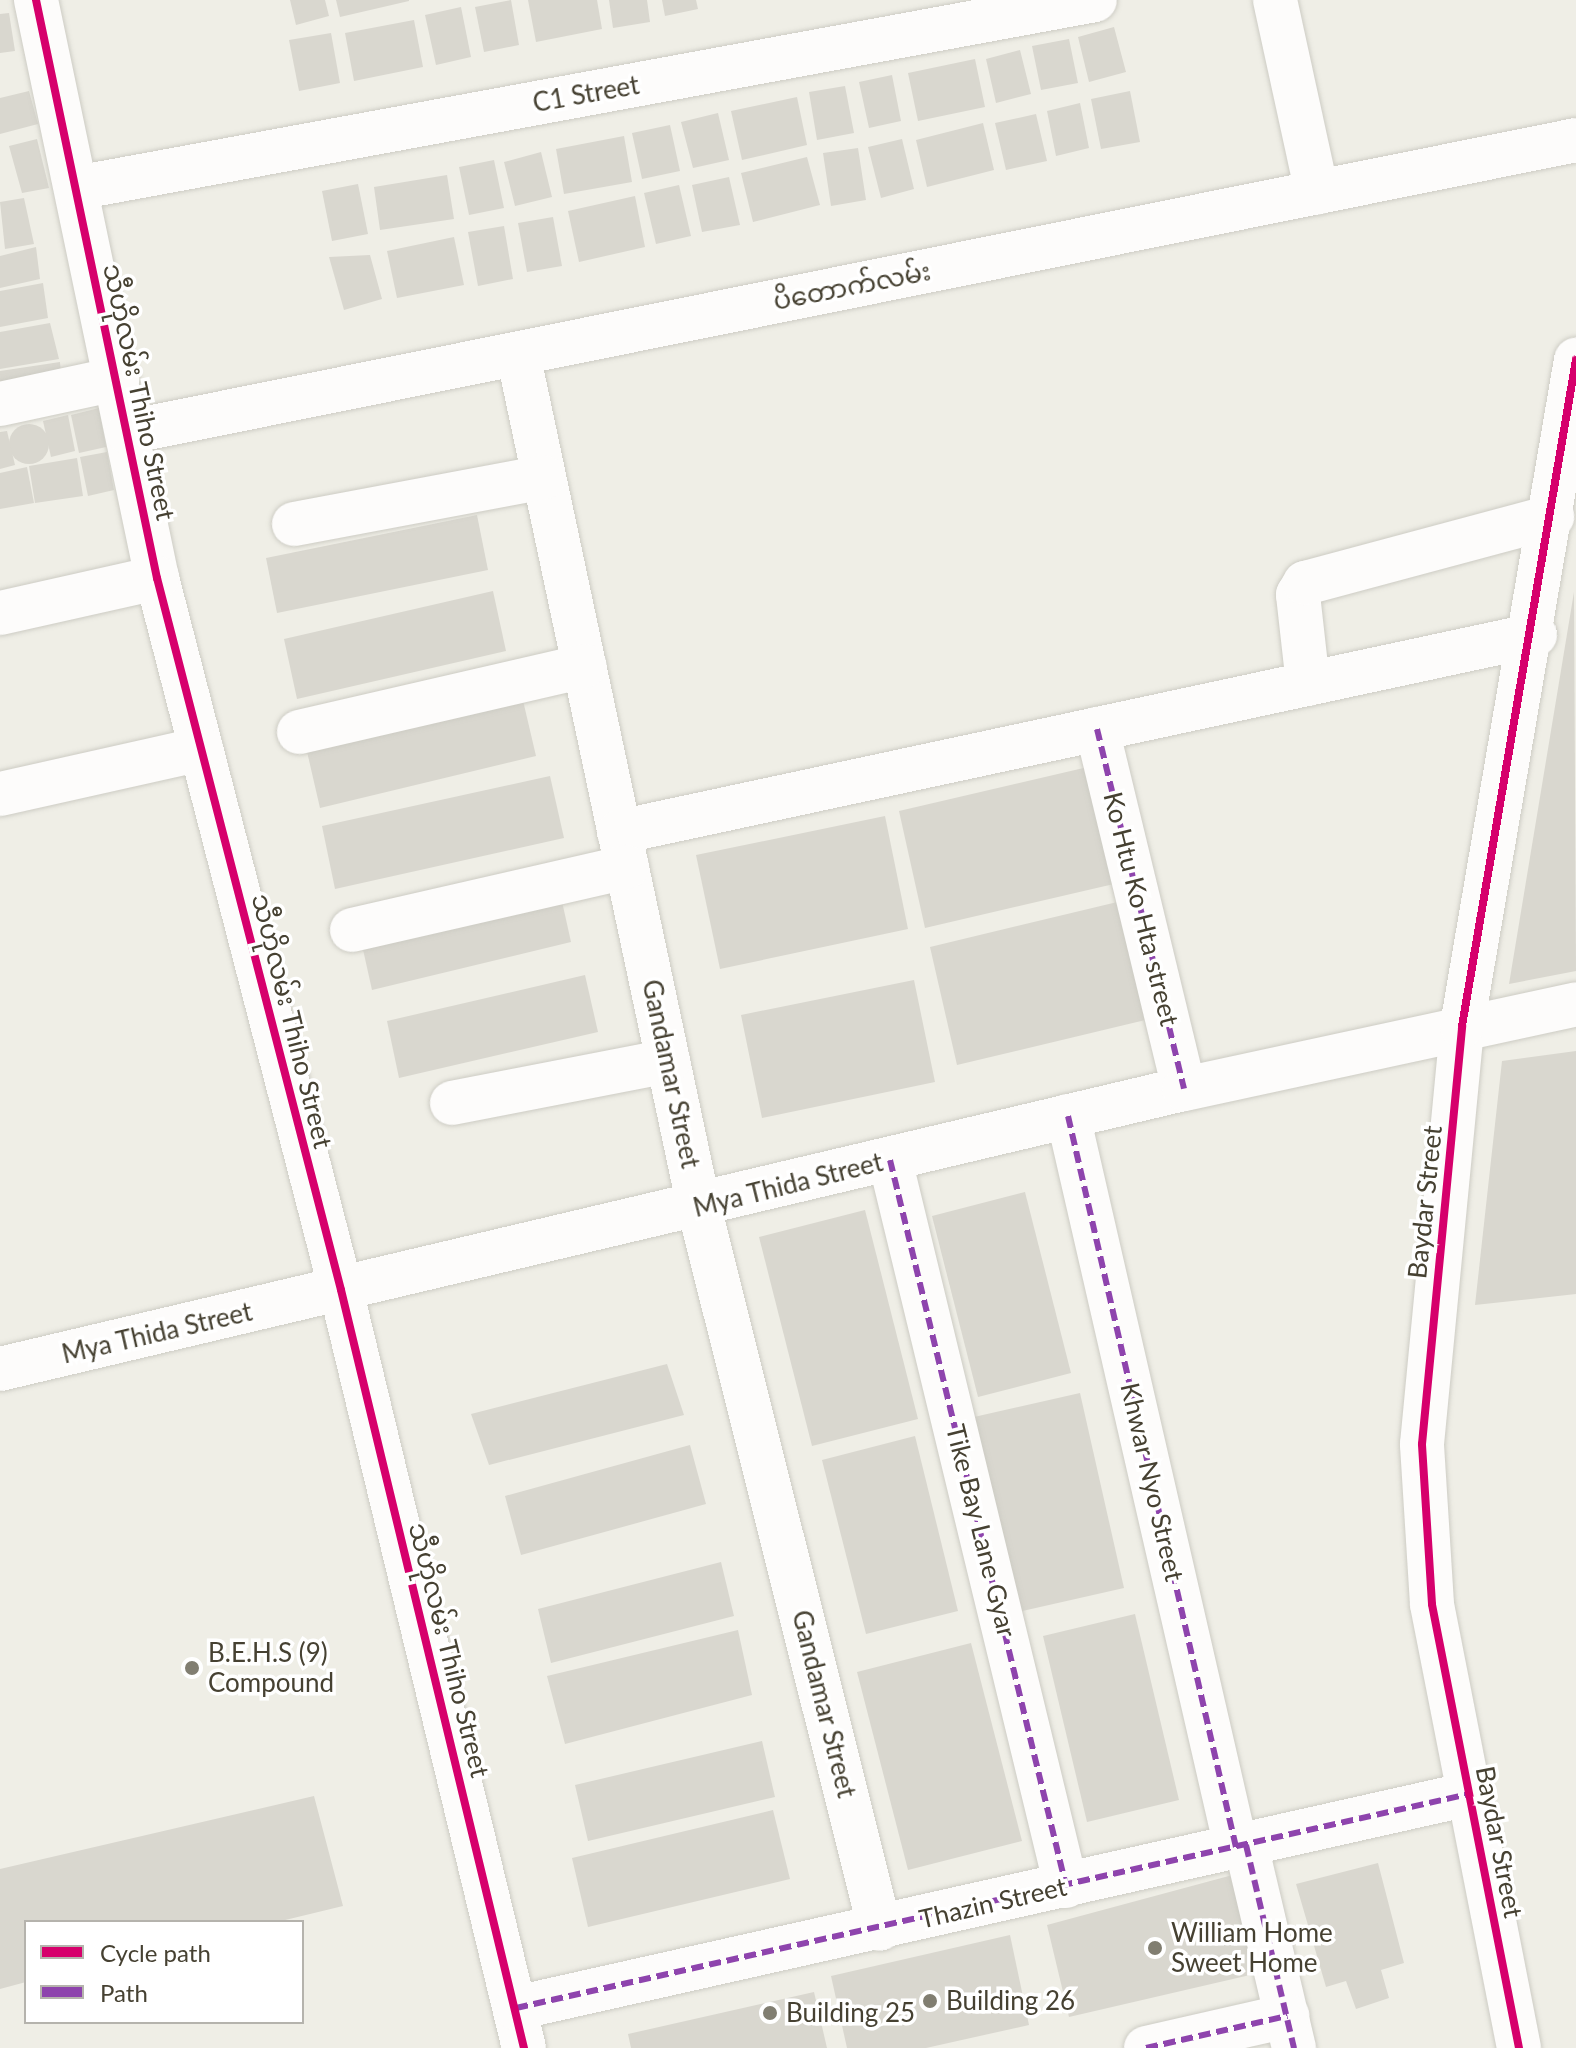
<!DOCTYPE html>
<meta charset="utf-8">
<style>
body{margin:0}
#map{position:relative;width:1576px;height:2048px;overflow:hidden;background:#efeee6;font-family:Lato,"Noto Sans Myanmar",sans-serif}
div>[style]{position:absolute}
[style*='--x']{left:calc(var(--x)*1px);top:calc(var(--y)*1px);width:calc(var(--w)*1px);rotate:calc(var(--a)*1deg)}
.building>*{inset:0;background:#d9d7cf}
.round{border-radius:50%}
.roads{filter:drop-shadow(0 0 2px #cdccc4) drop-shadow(0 0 2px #cdccc4)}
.minor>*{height:44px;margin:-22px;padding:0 22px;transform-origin:22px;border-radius:22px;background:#fdfcfb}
.quiet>*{height:6px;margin-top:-3px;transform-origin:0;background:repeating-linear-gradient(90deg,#8e44ad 0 12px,transparent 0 18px)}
.cycleway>*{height:8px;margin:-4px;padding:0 4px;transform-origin:4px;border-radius:4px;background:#d6006c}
.dots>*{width:22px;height:22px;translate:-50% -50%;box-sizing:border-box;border:4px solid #fff;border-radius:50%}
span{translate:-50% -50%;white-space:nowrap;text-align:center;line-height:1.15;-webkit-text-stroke:7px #fff;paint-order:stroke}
.street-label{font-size:26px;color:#464132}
.poi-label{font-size:26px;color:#464132}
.left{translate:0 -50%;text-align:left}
.legend{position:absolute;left:24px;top:1920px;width:280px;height:104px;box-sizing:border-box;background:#fff;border:2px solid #b5b3ad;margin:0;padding:10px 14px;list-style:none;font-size:24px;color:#464132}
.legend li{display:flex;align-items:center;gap:16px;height:40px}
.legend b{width:40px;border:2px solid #b5b3ad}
</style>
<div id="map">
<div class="building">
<div style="clip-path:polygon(290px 0,325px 0,329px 16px,296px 25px)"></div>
<div style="clip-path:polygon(336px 0,409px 0,409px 1px,340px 17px)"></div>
<div style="clip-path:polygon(511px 0,519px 45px,484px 52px,475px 7px)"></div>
<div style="clip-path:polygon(528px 0,597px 0,602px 29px,536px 42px)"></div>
<div style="clip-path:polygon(609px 0,647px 0,650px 22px,613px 28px)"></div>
<div style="clip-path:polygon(662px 0,696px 0,698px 9px,665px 16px)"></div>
<div style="clip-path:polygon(461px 7px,471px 57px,436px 65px,425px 15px)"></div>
<div style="clip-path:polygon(9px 13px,15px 51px,0 53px,0 14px)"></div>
<div style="clip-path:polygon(414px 20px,423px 67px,354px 81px,345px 33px)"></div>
<div style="clip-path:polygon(1114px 27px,1126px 72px,1089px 82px,1078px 37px)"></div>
<div style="clip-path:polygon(331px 33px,340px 83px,299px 91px,289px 40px)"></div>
<div style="clip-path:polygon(1069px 39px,1078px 83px,1041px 90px,1032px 46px)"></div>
<div style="clip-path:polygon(1020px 50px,1031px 94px,996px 103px,986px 59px)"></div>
<div style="clip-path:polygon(975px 59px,985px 107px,918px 121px,908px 73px)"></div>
<div style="clip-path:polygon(892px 75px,901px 121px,869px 128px,859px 82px)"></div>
<div style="clip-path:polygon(845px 86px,854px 133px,817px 140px,809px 92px)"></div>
<div style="clip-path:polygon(29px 91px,38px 124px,0 134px,0 98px)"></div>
<div style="clip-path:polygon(1130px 91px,1140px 142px,1101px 149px,1091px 99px)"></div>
<div style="clip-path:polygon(797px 97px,807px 145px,742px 160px,731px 111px)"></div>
<div style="clip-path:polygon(1080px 103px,1089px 148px,1056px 156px,1047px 111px)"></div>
<div style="clip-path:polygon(718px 113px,729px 160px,693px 168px,681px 122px)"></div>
<div style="clip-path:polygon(1036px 114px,1047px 161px,1006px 170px,995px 123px)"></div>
<div style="clip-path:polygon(983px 123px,994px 170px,927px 187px,916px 140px)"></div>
<div style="clip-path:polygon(670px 125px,680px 171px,642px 179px,632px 133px)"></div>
<div style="clip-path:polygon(624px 136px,632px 182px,564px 194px,556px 149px)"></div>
<div style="clip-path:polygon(37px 139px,49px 188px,22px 193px,9px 146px)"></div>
<div style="clip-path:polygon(902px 139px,914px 189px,881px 198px,868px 147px)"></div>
<div style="clip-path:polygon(858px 148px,866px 200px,831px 206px,823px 153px)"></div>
<div style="clip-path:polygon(541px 152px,552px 197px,515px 206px,504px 162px)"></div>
<div style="clip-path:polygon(807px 157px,820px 205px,753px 222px,741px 173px)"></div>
<div style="clip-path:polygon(494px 160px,504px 208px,469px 215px,459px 167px)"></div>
<div style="clip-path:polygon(447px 175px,454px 219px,380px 230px,374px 187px)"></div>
<div style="clip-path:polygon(729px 177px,740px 225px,702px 232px,692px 185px)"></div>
<div style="clip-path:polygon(358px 184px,368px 234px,332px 241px,322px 191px)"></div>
<div style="clip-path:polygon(679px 185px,691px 236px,656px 244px,644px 193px)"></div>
<div style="clip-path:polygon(635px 196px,645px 247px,579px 262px,568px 211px)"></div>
<div style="clip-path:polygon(24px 198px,34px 244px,5px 249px,0 202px)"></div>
<div style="clip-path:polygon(553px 217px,562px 266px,527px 272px,518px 223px)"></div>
<div style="clip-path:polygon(504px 226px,513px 279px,478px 286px,468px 232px)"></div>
<div style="clip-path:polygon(454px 237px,464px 285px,397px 298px,387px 251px)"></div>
<div style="clip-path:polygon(36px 247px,40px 279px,0 288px,0 256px)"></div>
<div style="clip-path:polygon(370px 255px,382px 299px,344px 310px,329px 257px)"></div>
<div style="clip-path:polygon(43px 283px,48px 318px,0 327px,0 291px)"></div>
<div style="clip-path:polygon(50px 323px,59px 359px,0 369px,0 332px)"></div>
<div style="clip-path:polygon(60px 362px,62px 384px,0 394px,0 371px)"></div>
<div style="clip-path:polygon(99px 408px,106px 447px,79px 453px,71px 415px)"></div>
<div style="clip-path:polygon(68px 415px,75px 451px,51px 457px,43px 421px)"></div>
<div class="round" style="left:9px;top:424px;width:40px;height:40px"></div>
<div style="clip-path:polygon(7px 431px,15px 465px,0 469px,0 432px)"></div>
<div style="clip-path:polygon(107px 452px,114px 490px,88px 496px,80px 457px)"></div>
<div style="clip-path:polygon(77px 458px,83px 496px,35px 503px,29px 466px)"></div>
<div style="clip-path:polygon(27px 467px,34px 503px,0 509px,0 473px)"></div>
<div style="clip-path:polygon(477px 515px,488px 570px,277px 613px,266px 558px)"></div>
<div style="clip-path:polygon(493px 591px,506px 651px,297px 699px,284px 639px)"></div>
<div style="clip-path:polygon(1574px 592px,1576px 971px,1509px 984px)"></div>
<div style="clip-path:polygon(521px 692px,536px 756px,320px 808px,305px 743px)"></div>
<div style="clip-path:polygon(1105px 763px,1131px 880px,925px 928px,899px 811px)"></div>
<div style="clip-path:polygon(550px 776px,564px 838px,335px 889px,322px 826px)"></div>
<div style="clip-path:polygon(885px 816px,908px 929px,720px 969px,696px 855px)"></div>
<div style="clip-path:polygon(559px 888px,571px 942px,372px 990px,360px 936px)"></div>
<div style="clip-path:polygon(1134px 898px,1162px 1016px,957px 1065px,930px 947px)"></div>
<div style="clip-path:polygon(585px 975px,598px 1032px,399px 1078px,387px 1021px)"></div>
<div style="clip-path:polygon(914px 980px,935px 1082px,762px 1118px,741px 1015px)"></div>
<div style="clip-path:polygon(1576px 1051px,1576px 1294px,1475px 1305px,1502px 1061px)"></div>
<div style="clip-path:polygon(1025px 1192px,1071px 1373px,978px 1397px,932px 1216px)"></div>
<div style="clip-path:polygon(865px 1210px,918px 1419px,812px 1446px,759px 1237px)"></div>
<div style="clip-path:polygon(667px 1364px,684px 1415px,489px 1465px,471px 1414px)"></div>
<div style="clip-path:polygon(1080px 1393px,1124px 1588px,1018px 1612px,974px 1417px)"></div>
<div style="clip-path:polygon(915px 1436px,958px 1611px,866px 1634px,822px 1460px)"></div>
<div style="clip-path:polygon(690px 1445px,706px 1504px,521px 1555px,505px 1496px)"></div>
<div style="clip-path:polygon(721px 1562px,734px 1616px,551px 1663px,538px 1609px)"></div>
<div style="clip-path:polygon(1135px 1614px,1179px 1800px,1087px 1822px,1043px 1636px)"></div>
<div style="clip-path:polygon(738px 1630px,752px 1695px,565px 1744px,547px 1676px)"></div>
<div style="clip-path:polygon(971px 1643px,1022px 1841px,908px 1870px,857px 1672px)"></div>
<div style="clip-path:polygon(762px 1741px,775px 1797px,588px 1841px,575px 1785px)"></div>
<div style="clip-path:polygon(314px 1796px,343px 1906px,277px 1922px,26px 1922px,26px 1982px,0 1989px,0 1869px)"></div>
<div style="clip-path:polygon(773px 1810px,790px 1879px,588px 1927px,572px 1858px)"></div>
<div style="clip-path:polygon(1378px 1863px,1404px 1963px,1381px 1970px,1389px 1998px,1356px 2009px,1346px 1981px,1326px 1987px,1296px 1884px)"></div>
<div style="clip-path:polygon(1240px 1873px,1263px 1972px,1069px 2017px,1047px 1925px)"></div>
<div style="clip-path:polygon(1010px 1935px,1029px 2025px,926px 2048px,847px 2048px,831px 1976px)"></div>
<div style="clip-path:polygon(814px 1992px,827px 2048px,631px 2048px,628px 2034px)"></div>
</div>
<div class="roads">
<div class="minor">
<div style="--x:36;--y:0;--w:591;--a:78.18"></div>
<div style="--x:157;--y:578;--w:735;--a:75.51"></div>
<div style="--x:341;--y:1290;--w:780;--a:76.43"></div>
<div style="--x:1275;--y:0;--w:197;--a:77.7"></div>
<div style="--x:76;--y:188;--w:1036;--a:-10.45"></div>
<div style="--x:518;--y:354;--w:872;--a:78.02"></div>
<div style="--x:699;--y:1207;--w:744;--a:75.93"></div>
<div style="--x:0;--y:404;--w:120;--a:-12.1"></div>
<div style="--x:128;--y:432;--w:1477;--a:-11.4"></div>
<div style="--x:294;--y:524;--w:254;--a:-10.6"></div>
<div style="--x:0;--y:613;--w:161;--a:-12.6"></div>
<div style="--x:1308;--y:684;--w:90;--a:-96.4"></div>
<div style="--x:1298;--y:595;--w:14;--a:-60"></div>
<div style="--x:1305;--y:583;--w:256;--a:-15"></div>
<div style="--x:1097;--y:729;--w:370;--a:76.4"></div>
<div style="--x:299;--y:732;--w:293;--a:-13"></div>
<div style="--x:0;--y:794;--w:206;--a:-12.6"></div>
<div style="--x:619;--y:832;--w:937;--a:-12.14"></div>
<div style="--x:352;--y:930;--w:282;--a:-12.9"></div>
<div style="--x:452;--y:1103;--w:220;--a:-11"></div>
<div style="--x:1068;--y:1116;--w:750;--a:77.06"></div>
<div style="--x:890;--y:1160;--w:747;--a:76.37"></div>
<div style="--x:0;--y:1369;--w:1217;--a:-13.31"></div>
<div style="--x:1184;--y:1089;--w:401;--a:-12.2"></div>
<div style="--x:1246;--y:1845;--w:209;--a:76.7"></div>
<div style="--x:516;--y:2008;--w:977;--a:-12.66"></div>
<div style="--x:1146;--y:2048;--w:145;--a:-12.8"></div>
<div style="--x:1519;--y:2048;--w:452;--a:-101.1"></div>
<div style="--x:1432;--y:1604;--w:160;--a:-93.6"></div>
<div style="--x:1422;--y:1444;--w:420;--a:-84.5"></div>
<div style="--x:1462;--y:1026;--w:676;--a:-80.29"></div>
</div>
</div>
<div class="quiet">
<div style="--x:1097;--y:729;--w:370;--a:76.4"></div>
<div style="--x:1068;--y:1116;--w:750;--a:77.06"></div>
<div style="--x:890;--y:1160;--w:747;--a:76.37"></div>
<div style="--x:1246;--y:1845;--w:209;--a:76.7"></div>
<div style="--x:516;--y:2008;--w:977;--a:-12.66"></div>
<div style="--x:1146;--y:2048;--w:145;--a:-12.8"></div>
</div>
<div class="cycleway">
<div style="--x:36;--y:0;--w:591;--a:78.18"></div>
<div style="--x:157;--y:578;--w:735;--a:75.51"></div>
<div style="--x:341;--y:1290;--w:780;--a:76.43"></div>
<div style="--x:1519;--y:2048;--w:452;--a:-101.1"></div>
<div style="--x:1432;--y:1604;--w:160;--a:-93.6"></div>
<div style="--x:1422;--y:1444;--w:420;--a:-84.5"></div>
<div style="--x:1462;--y:1026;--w:676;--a:-80.29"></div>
</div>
<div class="dots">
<div style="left:192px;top:1668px;background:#817e71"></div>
<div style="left:1155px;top:1948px;background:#817e71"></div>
<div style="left:930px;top:2001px;background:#817e71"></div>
<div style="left:770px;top:2013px;background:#817e71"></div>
</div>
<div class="street-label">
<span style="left:586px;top:94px;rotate:-10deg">C1 Street</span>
<span style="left:852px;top:286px;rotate:-11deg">ပိတောက်လမ်း</span>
<span style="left:139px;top:392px;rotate:78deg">သီဟိုလမ်း Thiho Street</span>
<span style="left:1141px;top:909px;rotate:76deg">Ko Htu Ko Hta street</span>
<span style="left:292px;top:1021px;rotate:76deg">သီဟိုလမ်း Thiho Street</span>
<span style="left:671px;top:1074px;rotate:78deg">Gandamar Street</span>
<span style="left:788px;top:1185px;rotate:-14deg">Mya Thida Street</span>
<span style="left:1425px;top:1202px;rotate:-84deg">Baydar Street</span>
<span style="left:157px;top:1333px;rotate:-13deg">Mya Thida Street</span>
<span style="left:1152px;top:1482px;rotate:77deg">Khwar Nyo Street</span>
<span style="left:981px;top:1531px;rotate:76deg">Tike Bay Lane Gyar</span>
<span style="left:449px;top:1650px;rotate:76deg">သီဟိုလမ်း Thiho Street</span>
<span style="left:824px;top:1704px;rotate:76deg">Gandamar Street</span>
<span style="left:1499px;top:1842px;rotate:79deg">Baydar Street</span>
<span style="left:993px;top:1903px;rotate:-13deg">Thazin Street</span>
</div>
<div class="poi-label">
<span class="left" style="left:208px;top:1668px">B.E.H.S (9)<br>Compound</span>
<span class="left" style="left:1171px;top:1948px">William Home<br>Sweet Home</span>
<span class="left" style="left:946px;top:2001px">Building 26</span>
<span class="left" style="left:786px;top:2013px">Building 25</span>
</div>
<ul class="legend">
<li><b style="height:10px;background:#d6006c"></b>Cycle path</li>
<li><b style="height:10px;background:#8e44ad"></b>Path</li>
</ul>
</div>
